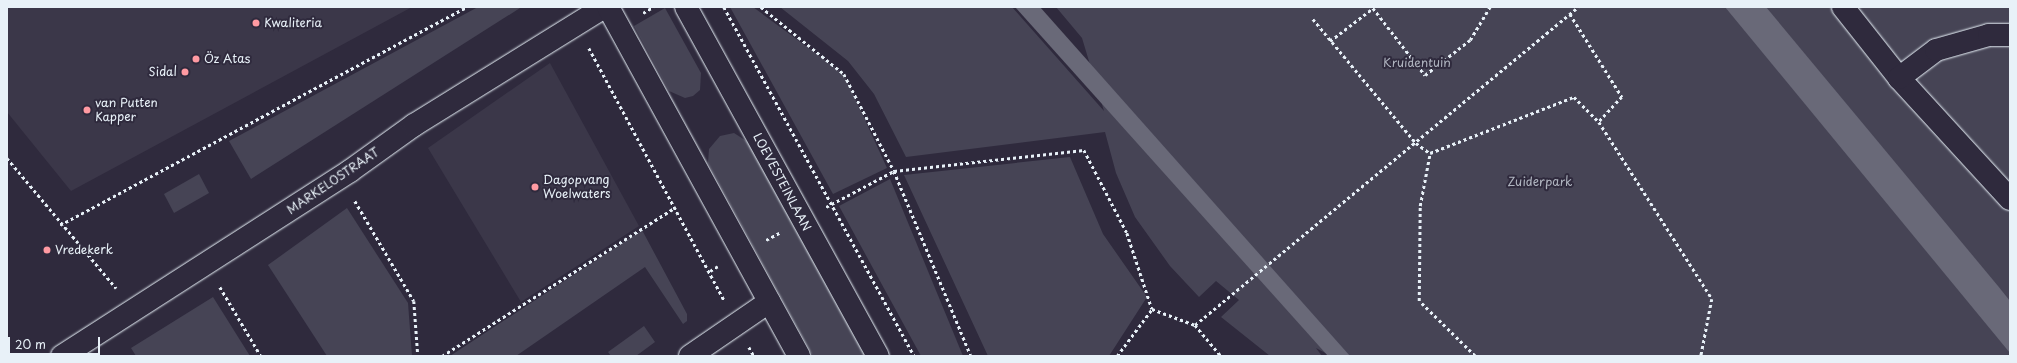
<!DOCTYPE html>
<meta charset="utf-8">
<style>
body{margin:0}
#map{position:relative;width:2017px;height:363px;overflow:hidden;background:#2f2a3d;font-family:"Playpen Sans",sans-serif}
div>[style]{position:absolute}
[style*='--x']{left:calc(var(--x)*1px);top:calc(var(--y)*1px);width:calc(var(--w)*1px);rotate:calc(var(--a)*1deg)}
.built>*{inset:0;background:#3b3749}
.green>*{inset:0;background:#464455}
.water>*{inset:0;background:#696978}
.path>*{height:2.5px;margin-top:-1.25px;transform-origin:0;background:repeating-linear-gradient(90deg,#e8f1f8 0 3px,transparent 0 6px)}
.roads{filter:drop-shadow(0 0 1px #e8f1f8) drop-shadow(0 0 1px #e8f1f8)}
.minor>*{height:22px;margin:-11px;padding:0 11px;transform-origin:11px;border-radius:11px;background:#2f2a3d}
.major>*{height:22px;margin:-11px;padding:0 11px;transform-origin:11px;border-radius:11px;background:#2f2a3d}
.dots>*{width:11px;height:11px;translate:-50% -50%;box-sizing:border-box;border:2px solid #2f2a3d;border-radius:50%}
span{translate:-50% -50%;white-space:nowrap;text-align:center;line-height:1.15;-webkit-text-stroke:4px #2f2a3d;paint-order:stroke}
.poi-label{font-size:12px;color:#e8f1f8}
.left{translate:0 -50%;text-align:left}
.right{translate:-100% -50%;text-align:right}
.park-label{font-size:12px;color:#afb4bf}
.street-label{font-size:12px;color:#e8f1f8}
.frame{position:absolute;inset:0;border:8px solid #e8f1f8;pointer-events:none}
.scale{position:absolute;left:8px;top:337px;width:92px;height:18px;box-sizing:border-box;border:2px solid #e8f1f8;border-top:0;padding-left:5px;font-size:12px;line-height:14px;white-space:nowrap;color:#e8f1f8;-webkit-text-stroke:3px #2f2a3d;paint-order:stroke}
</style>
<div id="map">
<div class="built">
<div style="clip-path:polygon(7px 7px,412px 7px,71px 191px,7px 112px)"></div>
<div style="clip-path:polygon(550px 63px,639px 226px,521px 302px,428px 148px)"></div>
</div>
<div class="green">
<div style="clip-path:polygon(478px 7px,520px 8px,251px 179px,229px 141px)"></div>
<div style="clip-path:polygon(730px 7px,753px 7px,844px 74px,887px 168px,833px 194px)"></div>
<div style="clip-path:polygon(780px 7px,1012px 7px,1104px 111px,1082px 38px,1056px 7px,2010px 7px,2010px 356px,1331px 356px,1316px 348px,1322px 356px,1270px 356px,1221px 317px,1239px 300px,1216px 281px,1199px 297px,1170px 266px,1135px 217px,1116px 173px,1105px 132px,906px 157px,874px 94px,848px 61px)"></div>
<div style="clip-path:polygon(665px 8px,701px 73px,700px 90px,693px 96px,685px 98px,669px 91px,634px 26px)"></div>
<div style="clip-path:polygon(734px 133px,748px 142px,866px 356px,813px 356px,708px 163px,709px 149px,720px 136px)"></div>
<div style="clip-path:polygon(1070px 157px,1103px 234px,1147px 297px,1109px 356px,988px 356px,904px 175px)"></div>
<div style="clip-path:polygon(199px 174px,209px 193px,174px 213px,164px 194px)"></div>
<div style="clip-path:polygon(890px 179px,963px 356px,921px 356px,839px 206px)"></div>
<div style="clip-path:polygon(347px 208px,408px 303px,412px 356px,327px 356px,268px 265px)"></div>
<div style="clip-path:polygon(642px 230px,687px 314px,687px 321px,683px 324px,645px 267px,516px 356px,450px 356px)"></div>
<div style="clip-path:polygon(213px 297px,250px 356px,136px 356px,131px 348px)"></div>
<div style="clip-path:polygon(644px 326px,655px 342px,636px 356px,611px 356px,608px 352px)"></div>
</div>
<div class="water">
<div style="clip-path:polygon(1015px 7px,1040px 7px,1350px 356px,1328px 356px)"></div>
<div style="clip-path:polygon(1725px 7px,1766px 7px,1998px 286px,2010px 301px,2010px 353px)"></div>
</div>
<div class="path">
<div style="--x:724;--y:7;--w:397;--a:61.4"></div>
<div style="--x:761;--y:7;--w:107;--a:38.9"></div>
<div style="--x:844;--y:74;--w:109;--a:62.7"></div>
<div style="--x:894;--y:171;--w:200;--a:67.4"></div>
<div style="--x:643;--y:13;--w:12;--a:-31"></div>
<div style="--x:1570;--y:14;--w:98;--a:57.9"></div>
<div style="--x:1622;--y:97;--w:34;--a:133"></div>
<div style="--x:1313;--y:19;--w:161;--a:50.3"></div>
<div style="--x:1416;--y:143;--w:17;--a:36"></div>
<div style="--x:1330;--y:41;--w:54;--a:-37.5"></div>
<div style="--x:1373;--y:8;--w:85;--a:52.2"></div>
<div style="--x:1425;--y:75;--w:57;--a:-37.9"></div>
<div style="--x:1470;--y:40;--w:39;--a:-59"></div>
<div style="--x:589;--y:48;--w:286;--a:61.8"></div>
<div style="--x:7;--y:158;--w:170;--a:50"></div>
<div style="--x:355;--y:201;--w:116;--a:59.5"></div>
<div style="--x:414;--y:301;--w:55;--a:85.8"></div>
<div style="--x:826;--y:207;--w:77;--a:-27.9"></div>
<div style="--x:894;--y:171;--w:191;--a:-6.3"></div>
<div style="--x:1084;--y:150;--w:93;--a:62.6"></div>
<div style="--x:1127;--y:233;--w:80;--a:71.8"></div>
<div style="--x:60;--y:225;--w:461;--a:-28.2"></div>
<div style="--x:766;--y:240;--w:15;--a:-28"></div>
<div style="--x:710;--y:271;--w:9;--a:-32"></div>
<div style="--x:220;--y:287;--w:80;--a:59.3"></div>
<div style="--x:1152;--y:309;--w:46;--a:20.4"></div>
<div style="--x:1195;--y:325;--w:40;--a:50"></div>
<div style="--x:1195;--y:325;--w:498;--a:-39.7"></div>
<div style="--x:749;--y:347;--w:10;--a:61"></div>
<div style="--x:442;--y:356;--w:277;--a:-32.5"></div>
<div style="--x:1117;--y:356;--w:59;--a:-53.3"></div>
<div style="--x:1475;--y:356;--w:78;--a:-135.5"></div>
<div style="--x:1419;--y:301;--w:95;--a:-89.4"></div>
<div style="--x:1420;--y:206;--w:54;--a:-79.3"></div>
<div style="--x:1430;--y:153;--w:155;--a:-21.3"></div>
<div style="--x:1574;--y:97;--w:35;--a:45"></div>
<div style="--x:1599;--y:122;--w:210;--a:57.4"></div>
<div style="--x:1712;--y:299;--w:58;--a:100.9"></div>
</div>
<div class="roads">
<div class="minor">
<div style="--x:1843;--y:7;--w:90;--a:51.7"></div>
<div style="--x:1899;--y:78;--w:164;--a:47.5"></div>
<div style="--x:1899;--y:78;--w:46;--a:-37.1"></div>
<div style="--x:1936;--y:50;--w:55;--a:-15.8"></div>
<div style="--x:1989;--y:35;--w:21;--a:0"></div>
<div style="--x:62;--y:356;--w:342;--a:-32.7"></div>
<div style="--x:350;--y:171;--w:79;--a:-35.7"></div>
<div style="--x:414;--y:125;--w:224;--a:-31.8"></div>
<div style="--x:690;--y:356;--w:96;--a:-34.4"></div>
</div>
<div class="major">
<div style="--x:608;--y:7;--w:398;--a:61.3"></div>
<div style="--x:686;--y:7;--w:398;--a:61.2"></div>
</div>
</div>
<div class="dots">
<div style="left:256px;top:23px;background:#ff9aa2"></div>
<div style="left:196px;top:59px;background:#ff9aa2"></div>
<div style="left:185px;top:72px;background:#ff9aa2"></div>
<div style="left:87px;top:110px;background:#ff9aa2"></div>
<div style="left:535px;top:187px;background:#ff9aa2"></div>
<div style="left:47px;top:250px;background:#ff9aa2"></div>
</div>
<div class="poi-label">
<span class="left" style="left:264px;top:23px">Kwaliteria</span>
<span class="left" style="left:204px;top:59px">Öz Atas</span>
<span class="right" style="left:177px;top:72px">Sidal</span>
<span class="left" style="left:95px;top:110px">van Putten<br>Kapper</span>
<span class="left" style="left:543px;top:187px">Dagopvang<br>Woelwaters</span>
<span class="left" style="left:55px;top:250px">Vredekerk</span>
</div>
<div class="park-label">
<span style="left:1417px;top:63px">Kruidentuin</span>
<span style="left:1540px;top:182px">Zuiderpark</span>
</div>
<div class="street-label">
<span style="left:333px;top:181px;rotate:-34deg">MARKELOSTRAAT</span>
<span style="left:782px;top:182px;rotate:62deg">LOEVESTEINLAAN</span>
</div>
<div class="frame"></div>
<div class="scale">20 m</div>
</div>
